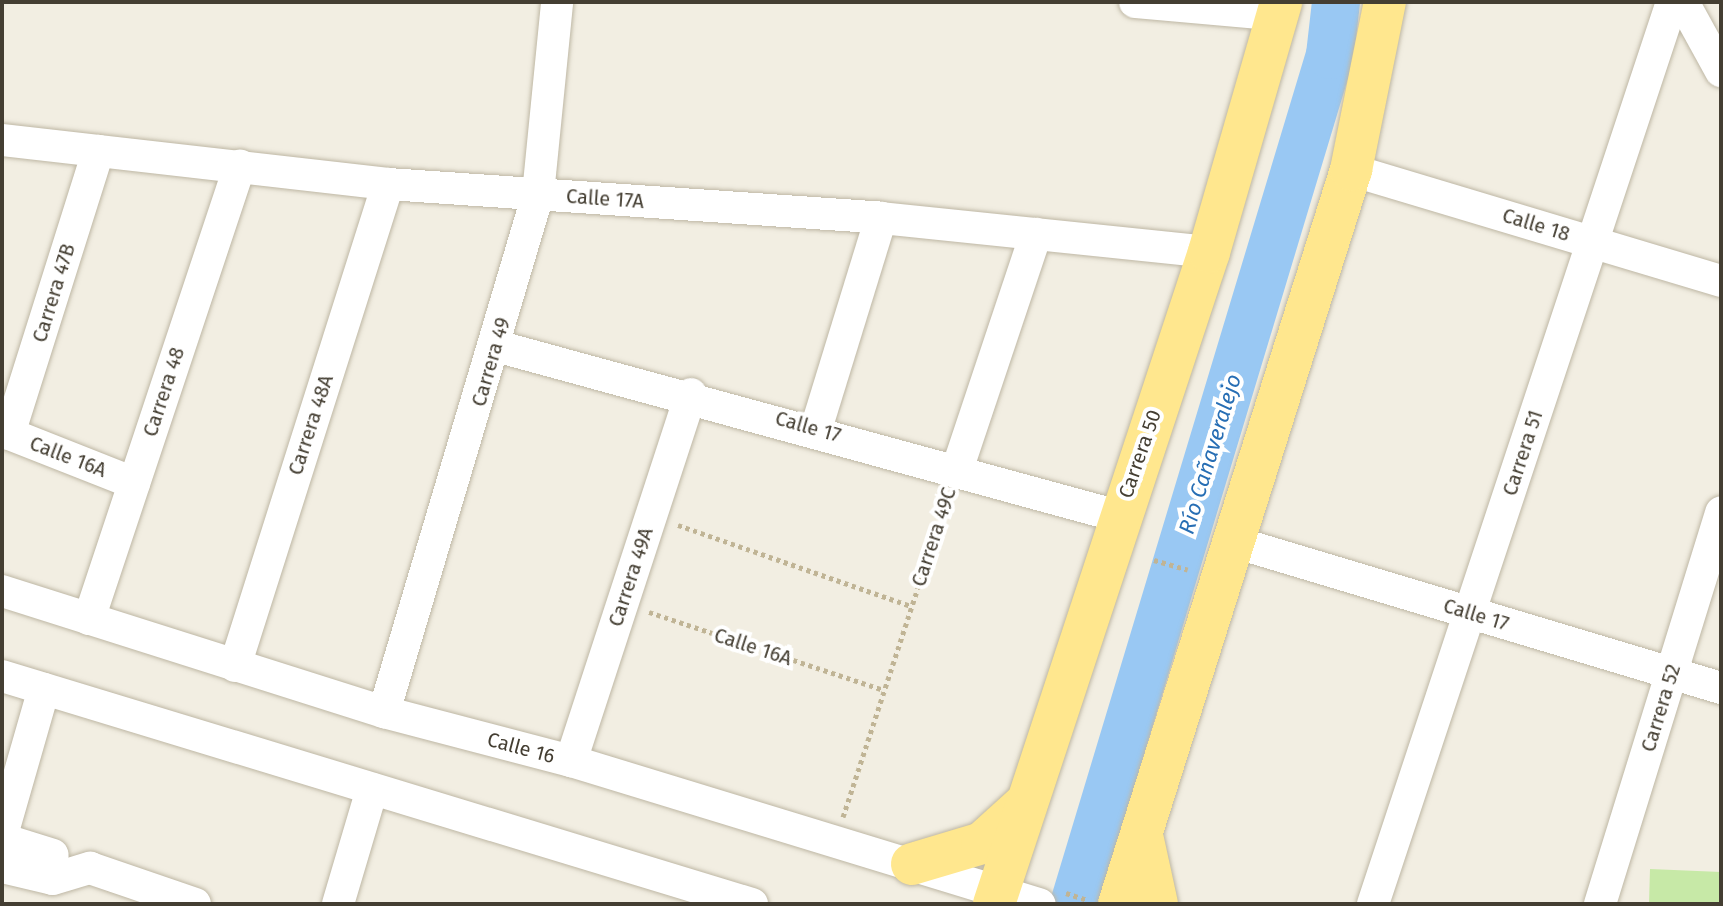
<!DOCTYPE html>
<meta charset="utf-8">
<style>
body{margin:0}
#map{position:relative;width:1723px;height:906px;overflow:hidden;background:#f2eee2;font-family:"Fira Sans",sans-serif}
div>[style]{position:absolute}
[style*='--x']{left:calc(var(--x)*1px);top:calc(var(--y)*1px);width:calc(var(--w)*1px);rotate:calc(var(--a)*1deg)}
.green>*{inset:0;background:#c7e9a7}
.river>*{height:48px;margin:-24px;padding:0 24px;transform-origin:24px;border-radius:24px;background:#99c8f3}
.path>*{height:5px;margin-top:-2.5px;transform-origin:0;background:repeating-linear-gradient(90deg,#c0b495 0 4px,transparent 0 8px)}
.roads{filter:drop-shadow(0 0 2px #beb7a4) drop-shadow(0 0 2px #beb7a4)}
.minor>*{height:32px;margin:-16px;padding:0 16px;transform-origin:16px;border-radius:16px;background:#fff}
.major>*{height:42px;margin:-21px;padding:0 21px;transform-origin:21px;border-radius:21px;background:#ffe78e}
span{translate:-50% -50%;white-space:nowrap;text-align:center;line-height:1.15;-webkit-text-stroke:8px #fff;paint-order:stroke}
.street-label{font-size:20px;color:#443e32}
.water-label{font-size:22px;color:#276eb4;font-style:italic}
.frame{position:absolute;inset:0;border:4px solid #443e32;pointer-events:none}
</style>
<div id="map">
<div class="green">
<div style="clip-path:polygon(1650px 869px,1721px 872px,1721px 904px,1649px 904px)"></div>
</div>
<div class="river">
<div style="--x:1074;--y:904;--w:887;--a:-73.22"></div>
<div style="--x:1330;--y:55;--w:53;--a:-83.5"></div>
</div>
<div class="path">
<div style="--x:678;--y:525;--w:247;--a:19.2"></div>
<div style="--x:1154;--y:560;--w:35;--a:16"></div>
<div style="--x:649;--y:612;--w:247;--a:18.4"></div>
<div style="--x:843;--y:817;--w:338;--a:-71.9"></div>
<div style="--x:1066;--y:893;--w:22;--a:18"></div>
</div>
<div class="roads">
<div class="minor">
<div style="--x:1135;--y:2;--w:146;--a:5.1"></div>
<div style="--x:1683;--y:2;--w:79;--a:61.2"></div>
<div style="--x:2;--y:140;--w:388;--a:6.5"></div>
<div style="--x:388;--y:184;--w:494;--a:3.9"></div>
<div style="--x:881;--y:218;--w:330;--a:5.9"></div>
<div style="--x:1351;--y:170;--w:386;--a:16.7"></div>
<div style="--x:496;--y:346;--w:645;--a:15.29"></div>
<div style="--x:816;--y:429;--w:221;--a:-72.9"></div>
<div style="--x:2;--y:431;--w:142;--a:21.5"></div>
<div style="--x:9;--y:434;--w:297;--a:-72.5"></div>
<div style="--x:957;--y:470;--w:249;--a:-71.5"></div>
<div style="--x:1231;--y:541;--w:512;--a:16.7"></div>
<div style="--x:2;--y:591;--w:401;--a:17.6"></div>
<div style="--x:384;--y:712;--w:193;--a:14.7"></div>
<div style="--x:571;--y:761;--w:490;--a:17"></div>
<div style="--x:89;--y:619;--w:478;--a:-71.6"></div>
<div style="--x:235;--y:666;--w:506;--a:-72.39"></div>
<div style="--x:2;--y:676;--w:784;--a:16.91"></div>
<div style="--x:384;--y:712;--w:540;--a:-73.44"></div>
<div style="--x:538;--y:194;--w:193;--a:-84.3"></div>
<div style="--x:571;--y:761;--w:386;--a:-71.9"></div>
<div style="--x:2;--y:835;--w:152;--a:-74"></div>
<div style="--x:2;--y:839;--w:53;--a:17.4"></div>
<div style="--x:2;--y:867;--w:52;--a:13.2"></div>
<div style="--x:53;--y:879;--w:39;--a:-17"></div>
<div style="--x:90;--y:868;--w:111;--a:18.9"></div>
<div style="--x:338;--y:904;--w:120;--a:-73.5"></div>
<div style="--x:1373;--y:904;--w:950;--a:-71.66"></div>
<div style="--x:1600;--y:904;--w:410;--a:-72.8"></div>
</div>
<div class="major">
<div style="--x:1143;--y:840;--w:66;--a:77.7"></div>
<div style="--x:912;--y:864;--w:73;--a:-16.7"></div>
<div style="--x:982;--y:843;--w:55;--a:-42.1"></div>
<div style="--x:994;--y:904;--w:687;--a:-71.75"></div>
<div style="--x:1209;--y:252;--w:260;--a:-73.9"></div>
<div style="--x:1119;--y:904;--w:770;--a:-72.46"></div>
<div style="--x:1351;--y:170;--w:171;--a:-78.6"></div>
</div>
</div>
<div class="street-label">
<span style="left:605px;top:199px;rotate:4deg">Calle 17A</span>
<span style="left:1536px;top:225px;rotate:17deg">Calle 18</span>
<span style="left:54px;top:293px;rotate:-73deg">Carrera 47B</span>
<span style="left:491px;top:362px;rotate:-74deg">Carrera 49</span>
<span style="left:164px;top:392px;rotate:-72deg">Carrera 48</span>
<span style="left:311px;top:425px;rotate:-72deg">Carrera 48A</span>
<span style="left:808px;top:427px;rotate:16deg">Calle 17</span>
<span style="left:1523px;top:453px;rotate:-72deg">Carrera 51</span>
<span style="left:1140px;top:454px;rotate:-71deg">Carrera 50</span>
<span style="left:68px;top:457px;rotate:21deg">Calle 16A</span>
<span style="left:934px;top:537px;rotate:-72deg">Carrera 49C</span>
<span style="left:631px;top:577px;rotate:-72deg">Carrera 49A</span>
<span style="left:1476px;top:615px;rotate:17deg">Calle 17</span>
<span style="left:753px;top:647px;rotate:18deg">Calle 16A</span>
<span style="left:1661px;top:708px;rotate:-73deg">Carrera 52</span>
<span style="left:521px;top:748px;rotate:15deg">Calle 16</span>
</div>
<div class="water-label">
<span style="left:1210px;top:454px;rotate:-73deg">Río Cañaveralejo</span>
</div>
<div class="frame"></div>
</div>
